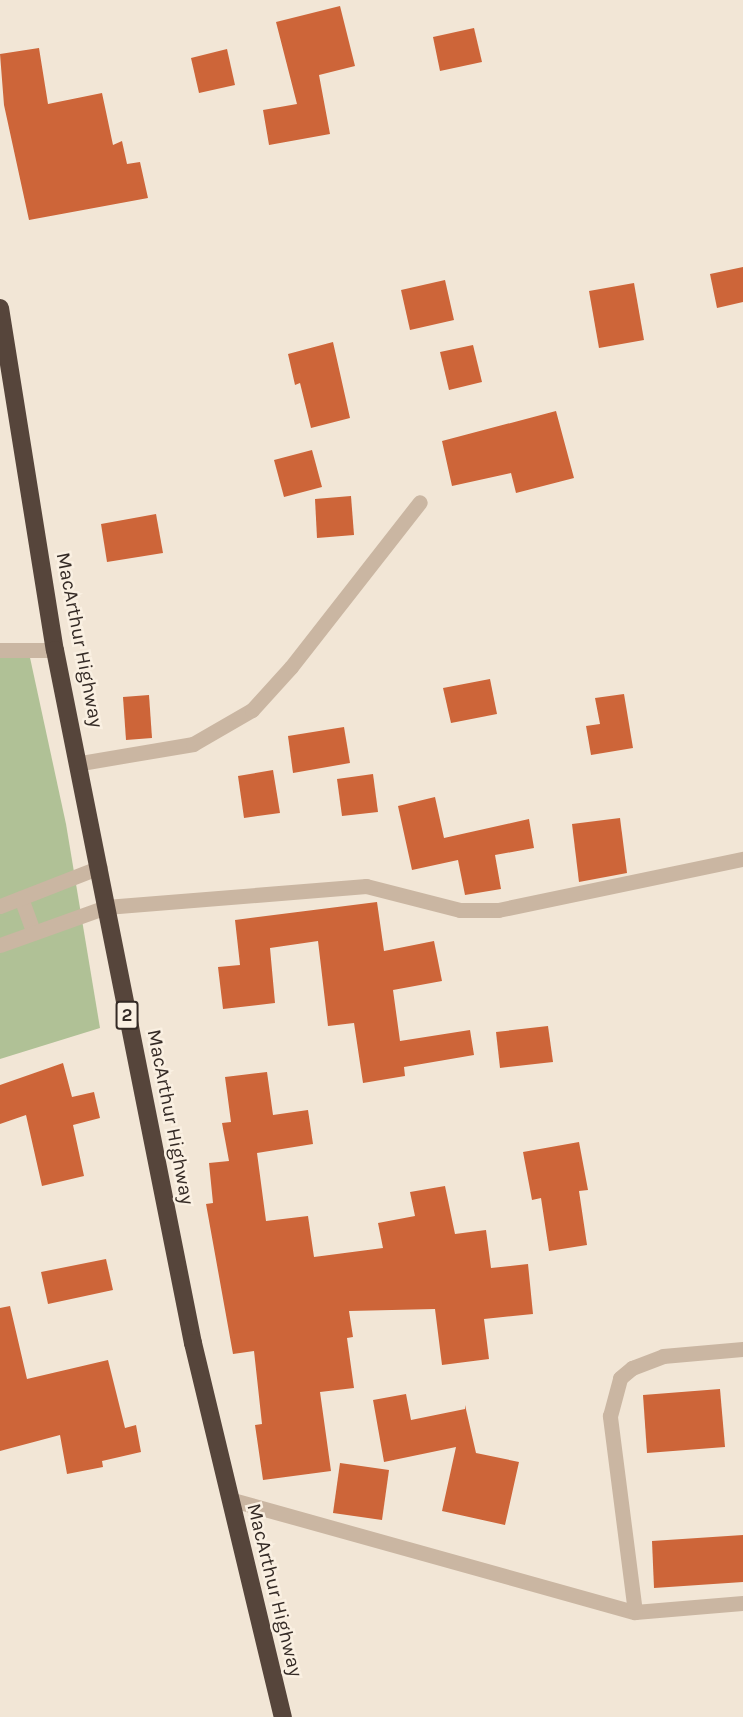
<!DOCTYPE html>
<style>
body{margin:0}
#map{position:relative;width:743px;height:1717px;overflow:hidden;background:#f2e6d6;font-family:Karla,sans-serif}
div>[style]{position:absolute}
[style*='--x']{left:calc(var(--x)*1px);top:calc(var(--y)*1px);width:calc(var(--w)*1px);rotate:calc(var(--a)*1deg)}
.green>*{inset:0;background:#b0c196}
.building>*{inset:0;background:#cd6539}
.minor>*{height:15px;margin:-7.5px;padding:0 7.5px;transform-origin:7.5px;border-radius:7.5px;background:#cab6a2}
.highway>*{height:18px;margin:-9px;padding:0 9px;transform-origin:9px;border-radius:9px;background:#56453b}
span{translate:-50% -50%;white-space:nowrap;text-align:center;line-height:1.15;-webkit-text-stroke:5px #faf0e2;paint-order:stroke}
.shield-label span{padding:2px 4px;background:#faf0e2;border:2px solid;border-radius:4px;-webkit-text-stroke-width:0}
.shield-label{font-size:18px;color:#342a25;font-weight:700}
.street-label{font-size:20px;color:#342a25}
</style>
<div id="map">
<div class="green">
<div style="clip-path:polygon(29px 653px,66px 824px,100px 1028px,0 1059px,0 658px)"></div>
</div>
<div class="building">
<div style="clip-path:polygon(340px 6px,355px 66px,319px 75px,330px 134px,269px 145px,263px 110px,297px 104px,276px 22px)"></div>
<div style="clip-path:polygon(474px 28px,482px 62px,440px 71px,433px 37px)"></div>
<div style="clip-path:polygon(39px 48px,48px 104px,102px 93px,113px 145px,122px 141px,127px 164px,140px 162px,148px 198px,29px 220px,4px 105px,0 54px)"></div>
<div style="clip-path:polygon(227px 49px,235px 85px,199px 93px,191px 58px)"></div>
<div style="clip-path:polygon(743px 267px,743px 302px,717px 308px,710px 274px)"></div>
<div style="clip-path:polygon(445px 280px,454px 320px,410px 330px,401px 290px)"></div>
<div style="clip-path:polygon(634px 283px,644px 340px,599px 348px,589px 291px)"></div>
<div style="clip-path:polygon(333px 342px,350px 418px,311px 428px,300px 383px,295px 385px,288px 354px)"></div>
<div style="clip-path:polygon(473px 345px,482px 382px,449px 390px,440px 352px)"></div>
<div style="clip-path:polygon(556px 411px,574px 478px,516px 493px,511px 473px,452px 486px,442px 441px)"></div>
<div style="clip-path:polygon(312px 450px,322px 487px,284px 497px,274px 460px)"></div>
<div style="clip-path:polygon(351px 496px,354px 535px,317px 538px,315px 499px)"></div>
<div style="clip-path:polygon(156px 514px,163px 553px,107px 562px,101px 524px)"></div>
<div style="clip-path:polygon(490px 679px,497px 714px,451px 723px,443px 688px)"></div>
<div style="clip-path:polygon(624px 694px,633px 748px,591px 755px,586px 726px,600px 724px,595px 698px)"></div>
<div style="clip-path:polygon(149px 695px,152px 738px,126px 740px,123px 697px)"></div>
<div style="clip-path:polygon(344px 727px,350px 763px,293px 773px,288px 736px)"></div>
<div style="clip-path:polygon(273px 770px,280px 813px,244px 818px,238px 776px)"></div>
<div style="clip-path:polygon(373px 774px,378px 812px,342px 816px,337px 779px)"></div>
<div style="clip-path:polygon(435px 797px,444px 838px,529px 819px,534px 848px,495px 855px,501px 889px,465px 895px,458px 860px,412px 870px,398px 806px)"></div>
<div style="clip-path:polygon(620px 818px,627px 873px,579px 882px,572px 824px)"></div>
<div style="clip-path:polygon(377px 902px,384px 951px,434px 941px,442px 981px,393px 990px,400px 1041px,470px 1030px,474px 1055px,404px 1067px,405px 1076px,363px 1083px,354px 1023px,328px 1026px,318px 941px,270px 948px,275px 1003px,223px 1009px,218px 967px,240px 965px,235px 920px)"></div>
<div style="clip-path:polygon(548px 1026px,553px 1062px,500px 1068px,496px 1032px)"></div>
<div style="clip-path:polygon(63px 1063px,72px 1097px,94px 1092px,100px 1118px,73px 1125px,84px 1176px,42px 1186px,26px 1115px,0 1124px,0 1085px)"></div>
<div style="clip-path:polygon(267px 1072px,273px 1115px,308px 1110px,313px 1144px,257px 1153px,266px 1221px,308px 1216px,314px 1257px,383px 1248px,378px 1223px,415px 1216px,410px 1192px,445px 1186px,455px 1234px,486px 1230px,491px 1268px,528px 1264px,533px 1314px,484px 1319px,489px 1359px,442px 1365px,435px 1309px,349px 1311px,353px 1337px,347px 1338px,354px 1388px,320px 1392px,331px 1471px,263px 1480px,255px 1425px,262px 1424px,254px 1351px,233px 1354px,206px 1204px,213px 1203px,209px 1163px,229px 1161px,222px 1123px,231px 1122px,225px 1077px)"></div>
<div style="clip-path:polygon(579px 1142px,588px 1190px,579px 1191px,587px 1245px,549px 1251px,541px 1198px,532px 1200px,523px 1152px)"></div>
<div style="clip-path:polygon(106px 1259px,113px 1290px,48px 1304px,41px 1272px)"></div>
<div style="clip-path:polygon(10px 1306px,27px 1379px,108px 1360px,125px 1428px,136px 1425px,141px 1452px,102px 1461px,103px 1467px,67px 1474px,60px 1435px,0 1451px,0 1308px)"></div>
<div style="clip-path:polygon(720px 1389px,725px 1447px,647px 1453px,643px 1395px)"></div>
<div style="clip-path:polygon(406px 1394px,411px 1420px,465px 1409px,465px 1405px,476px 1453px,519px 1462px,505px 1525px,442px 1511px,456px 1447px,384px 1462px,373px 1400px)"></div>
<div style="clip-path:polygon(340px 1463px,389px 1470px,382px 1520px,333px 1513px)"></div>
<div style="clip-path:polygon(743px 1535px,743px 1582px,654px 1588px,652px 1541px)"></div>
</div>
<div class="minor">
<div style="--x:0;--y:650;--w:55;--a:0"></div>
<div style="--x:81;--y:763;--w:114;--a:-9.6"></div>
<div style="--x:193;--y:744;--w:68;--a:-30"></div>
<div style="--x:252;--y:710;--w:58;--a:-47.8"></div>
<div style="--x:291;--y:667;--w:209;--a:-52"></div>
<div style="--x:21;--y:898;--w:37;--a:70"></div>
<div style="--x:0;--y:906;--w:107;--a:-21.3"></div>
<div style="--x:0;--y:945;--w:113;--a:-19.7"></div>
<div style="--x:106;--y:907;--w:261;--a:-4.6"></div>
<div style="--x:366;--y:886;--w:97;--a:14.3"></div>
<div style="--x:460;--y:910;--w:38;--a:0"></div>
<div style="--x:498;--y:910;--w:250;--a:-11.8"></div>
<div style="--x:229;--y:1499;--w:421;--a:15.6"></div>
<div style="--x:635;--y:1612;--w:108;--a:-4.8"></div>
<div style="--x:635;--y:1612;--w:198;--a:-97.3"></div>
<div style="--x:610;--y:1416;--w:39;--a:-75"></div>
<div style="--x:620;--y:1378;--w:16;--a:-40"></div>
<div style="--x:632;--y:1368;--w:33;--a:-21"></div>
<div style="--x:663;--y:1356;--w:80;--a:-5"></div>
</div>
<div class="highway">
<div style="--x:0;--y:308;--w:346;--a:80.9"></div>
<div style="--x:55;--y:650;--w:707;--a:78.74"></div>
<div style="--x:193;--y:1343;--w:385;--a:76.5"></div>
</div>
<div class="shield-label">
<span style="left:127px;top:1015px">2</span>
</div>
<div class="street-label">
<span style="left:80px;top:640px;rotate:79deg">MacArthur Highway</span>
<span style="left:171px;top:1117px;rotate:79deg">MacArthur Highway</span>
<span style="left:275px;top:1590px;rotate:76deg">MacArthur Highway</span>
</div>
</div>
